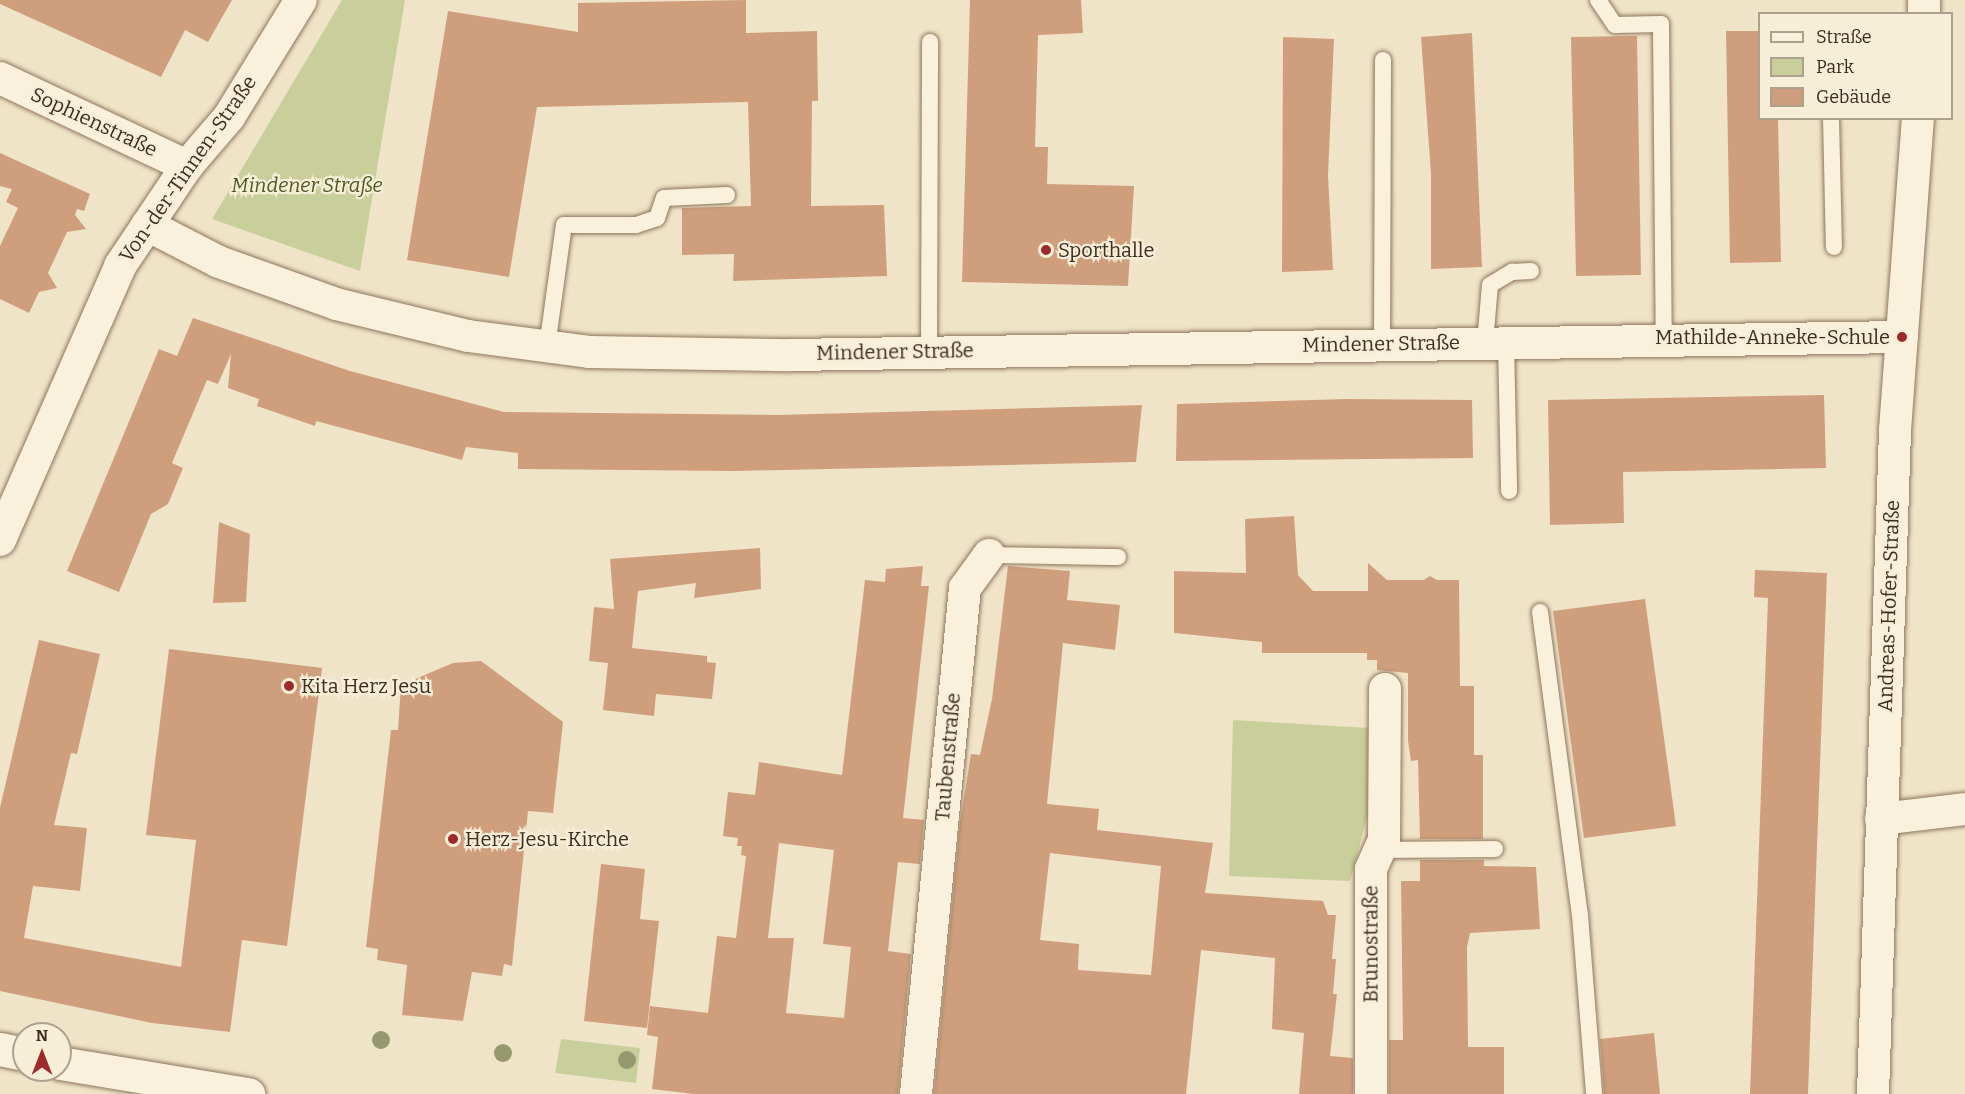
<!DOCTYPE html>
<meta charset="utf-8">
<style>
body{margin:0}
#map{position:relative;width:1965px;height:1094px;overflow:hidden;background:#f0e4c8;font-family:Bitter,serif}
div>[style]{position:absolute}
[style*='--x']{left:calc(var(--x)*1px);top:calc(var(--y)*1px);width:calc(var(--w)*1px);rotate:calc(var(--a)*1deg)}
.green>*{inset:0;background:#c9cf9b}
.building>*{inset:0;background:#cf9f7d}
.roads{filter:drop-shadow(0 0 2px #8d765c) drop-shadow(0 0 2px #8d765c)}
.service>*{height:16px;margin:-8px;padding:0 8px;transform-origin:8px;border-radius:8px;background:#faf1dc}
.minor>*{height:32px;margin:-16px;padding:0 16px;transform-origin:16px;border-radius:16px;background:#faf1dc}
.secondary>*{height:33px;margin:-16.5px;padding:0 16.5px;transform-origin:16.5px;border-radius:16.5px;background:#faf1dc}
.trees>*{width:18px;height:18px;margin:-9px;border-radius:50%;background:#96986f}
.dots>*{width:16px;height:16px;translate:-50% -50%;box-sizing:border-box;border:3px solid #f7eed8;border-radius:50%}
span{translate:-50% -50%;white-space:nowrap;text-align:center;line-height:1.15;-webkit-text-stroke:4.5px #f7eed8;paint-order:stroke}
.street-label{font-size:20px;color:#3d2e20}
.park-label{font-size:20px;color:#4d5a26;font-style:italic}
.poi-label{font-size:20px;color:#3d2e20}
.left{translate:0 -50%;text-align:left}
.right{translate:-100% -50%;text-align:right}
.legend{position:absolute;left:1758px;top:12px;width:195px;height:108px;box-sizing:border-box;background:#f7eed8;border:2px solid #ada18e;margin:0;padding:8px 10px;list-style:none;font-size:18px;color:#3d2e20}
.legend li{display:flex;align-items:center;gap:12px;height:30px}
.legend b{width:30px;border:2px solid #ada18e}
.north{position:absolute;left:12px;top:1022px;width:60px;height:60px;box-sizing:border-box;background:#f7eed8;border:2px solid #ada18e;border-radius:50%;rotate:0deg;font-size:16px;font-weight:700;line-height:24px;text-align:center;color:#3d2e20}
.north::after{content:'';display:block;margin:auto;width:21px;height:27px;background:#9e2a2b;clip-path:polygon(50% 0,100% 100%,50% 72%,0 100%)}
</style>
<div id="map">
<div class="green">
<div style="clip-path:polygon(342px 0,405px 0,360px 271px,212px 219px)"></div>
<div style="clip-path:polygon(1233px 720px,1370px 728px,1371px 802px,1350px 881px,1229px 876px)"></div>
<div style="clip-path:polygon(561px 1039px,640px 1048px,636px 1083px,555px 1073px)"></div>
</div>
<div class="building">
<div style="clip-path:polygon(0 0,232px 0,208px 42px,185px 30px,161px 77px,0 4px)"></div>
<div style="clip-path:polygon(746px 0,746px 33px,817px 31px,818px 101px,812px 101px,811px 206px,884px 205px,887px 276px,733px 281px,734px 254px,682px 255px,682px 208px,751px 206px,748px 102px,537px 107px,509px 277px,407px 260px,448px 11px,578px 32px,578px 3px)"></div>
<div style="clip-path:polygon(970px 0,1081px 0,1083px 33px,1038px 35px,1035px 147px,1048px 147px,1047px 184px,1134px 186px,1128px 286px,962px 282px)"></div>
<div style="clip-path:polygon(1726px 31px,1760px 31px,1760px 118px,1778px 118px,1781px 262px,1730px 263px)"></div>
<div style="clip-path:polygon(1472px 33px,1482px 267px,1431px 269px,1431px 174px,1421px 37px)"></div>
<div style="clip-path:polygon(1637px 36px,1641px 275px,1576px 276px,1571px 37px)"></div>
<div style="clip-path:polygon(1283px 37px,1334px 39px,1328px 176px,1333px 270px,1282px 272px)"></div>
<div style="clip-path:polygon(0 153px,90px 194px,84px 211px,77px 209px,75px 215px,86px 229px,67px 232px,48px 273px,57px 288px,39px 292px,29px 313px,0 299px,0 246px,18px 208px,6px 202px,12px 189px,0 186px)"></div>
<div style="clip-path:polygon(193px 318px,350px 371px,504px 412px,778px 415px,1142px 405px,1136px 462px,735px 471px,518px 469px,518px 453px,466px 447px,462px 460px,316px 421px,315px 426px,257px 406px,259px 399px,228px 388px,231px 354px,218px 384px,207px 380px,172px 463px,183px 468px,168px 504px,151px 514px,119px 592px,67px 571px,159px 349px,177px 356px)"></div>
<div style="clip-path:polygon(1824px 395px,1826px 468px,1623px 472px,1624px 523px,1550px 525px,1548px 400px)"></div>
<div style="clip-path:polygon(1346px 399px,1472px 400px,1473px 458px,1176px 461px,1177px 404px)"></div>
<div style="clip-path:polygon(1294px 516px,1298px 575px,1313px 591px,1368px 591px,1368px 563px,1387px 580px,1424px 580px,1430px 576px,1437px 580px,1459px 580px,1460px 686px,1474px 686px,1474px 755px,1483px 755px,1483px 839px,1420px 839px,1418px 760px,1411px 761px,1408px 741px,1408px 673px,1377px 670px,1377px 660px,1367px 660px,1367px 653px,1262px 653px,1262px 642px,1174px 633px,1174px 571px,1246px 573px,1245px 519px)"></div>
<div style="clip-path:polygon(219px 522px,250px 534px,246px 602px,213px 603px)"></div>
<div style="clip-path:polygon(760px 548px,761px 589px,694px 598px,696px 583px,638px 591px,632px 648px,707px 656px,707px 662px,716px 663px,712px 699px,656px 694px,654px 716px,603px 710px,608px 663px,589px 661px,594px 607px,614px 609px,610px 559px)"></div>
<div style="clip-path:polygon(evenodd,923px 566px,921px 586px,929px 586px,903px 818px,924px 820px,920px 864px,898px 862px,888px 951px,911px 954px,898px 1094px,694px 1094px,652px 1089px,658px 1037px,647px 1035px,650px 1006px,708px 1013px,717px 936px,736px 938px,746px 856px,741px 855px,742px 846px,737px 846px,738px 838px,723px 836px,728px 792px,755px 795px,759px 762px,842px 775px,865px 580px,885px 582px,886px 569px,923px 566px,779px 843px,834px 850px,823px 944px,851px 947px,844px 1018px,786px 1013px,794px 938px,768px 938px,779px 843px)"></div>
<div style="clip-path:polygon(evenodd,1008px 566px,1070px 571px,1067px 600px,1120px 605px,1115px 650px,1063px 643px,1047px 804px,1099px 809px,1097px 830px,1213px 843px,1205px 893px,1323px 901px,1328px 915px,1336px 915px,1332px 959px,1336px 959px,1333px 994px,1337px 994px,1330px 1056px,1353px 1058px,1353px 1094px,1299px 1094px,1304px 1033px,1272px 1029px,1275px 958px,1201px 950px,1186px 1094px,934px 1094px,960px 823px,971px 754px,980px 755px,992px 699px,1008px 566px,1050px 853px,1161px 866px,1151px 975px,1078px 970px,1079px 944px,1040px 940px,1050px 853px)"></div>
<div style="clip-path:polygon(1755px 570px,1827px 573px,1808px 1094px,1750px 1094px,1768px 598px,1754px 597px)"></div>
<div style="clip-path:polygon(1645px 599px,1676px 826px,1584px 838px,1553px 611px)"></div>
<div style="clip-path:polygon(39px 640px,100px 654px,77px 754px,71px 753px,54px 825px,87px 828px,80px 891px,33px 886px,24px 938px,181px 967px,196px 840px,146px 835px,169px 649px,322px 668px,287px 946px,242px 940px,230px 1032px,152px 1023px,0 991px,0 808px)"></div>
<div style="clip-path:polygon(481px 661px,563px 722px,553px 813px,528px 811px,512px 966px,504px 964px,502px 976px,472px 972px,463px 1021px,402px 1015px,407px 965px,377px 960px,378px 949px,366px 947px,391px 730px,398px 730px,401px 685px,453px 663px)"></div>
<div style="clip-path:polygon(1420px 860px,1484px 860px,1484px 866px,1536px 867px,1540px 929px,1470px 933px,1467px 947px,1468px 1047px,1504px 1047px,1504px 1094px,1389px 1094px,1389px 1040px,1403px 1040px,1401px 881px,1420px 881px)"></div>
<div style="clip-path:polygon(601px 864px,645px 869px,640px 919px,659px 921px,647px 1028px,584px 1021px)"></div>
<div style="clip-path:polygon(1654px 1033px,1660px 1094px,1604px 1094px,1600px 1039px)"></div>
</div>
<div class="roads">
<div class="service">
<div style="--x:1598;--y:0;--w:30;--a:56"></div>
<div style="--x:1615;--y:25;--w:46;--a:-1.2"></div>
<div style="--x:1661;--y:24;--w:316;--a:89.5"></div>
<div style="--x:1831;--y:118;--w:129;--a:88.7"></div>
<div style="--x:1506;--y:342;--w:149;--a:88.8"></div>
<div style="--x:1485;--y:343;--w:58;--a:-85.1"></div>
<div style="--x:1490;--y:285;--w:26;--a:-31"></div>
<div style="--x:1512;--y:272;--w:19;--a:-3"></div>
<div style="--x:1382;--y:344;--w:284;--a:-89.8"></div>
<div style="--x:547;--y:347;--w:123;--a:-82.1"></div>
<div style="--x:564;--y:225;--w:72;--a:0"></div>
<div style="--x:636;--y:225;--w:22;--a:-18"></div>
<div style="--x:657;--y:218;--w:21;--a:-71"></div>
<div style="--x:664;--y:198;--w:63;--a:-2.7"></div>
<div style="--x:929;--y:350;--w:308;--a:-89.8"></div>
<div style="--x:989;--y:555;--w:129;--a:0.9"></div>
<div style="--x:1540;--y:612;--w:306;--a:82.5"></div>
<div style="--x:1580;--y:915;--w:180;--a:85.5"></div>
<div style="--x:1380;--y:850;--w:115;--a:-0.5"></div>
</div>
<div class="minor">
<div style="--x:1924;--y:14;--w:14;--a:-90"></div>
<div style="--x:0;--y:78;--w:207;--a:25.2"></div>
<div style="--x:147;--y:225;--w:81;--a:27.2"></div>
<div style="--x:219;--y:262;--w:124;--a:19.7"></div>
<div style="--x:336;--y:304;--w:136;--a:13.6"></div>
<div style="--x:468;--y:336;--w:122;--a:7.5"></div>
<div style="--x:589;--y:352;--w:202;--a:0.9"></div>
<div style="--x:791;--y:355;--w:1111;--a:-0.93"></div>
<div style="--x:0;--y:540;--w:299;--a:-66.3"></div>
<div style="--x:120;--y:266;--w:120;--a:-56.2"></div>
<div style="--x:187;--y:166;--w:65;--a:-49.4"></div>
<div style="--x:229;--y:117;--w:137;--a:-58.4"></div>
<div style="--x:1881;--y:819;--w:85;--a:-6.8"></div>
<div style="--x:916;--y:1094;--w:508;--a:-84.47"></div>
<div style="--x:965;--y:588;--w:41;--a:-54"></div>
<div style="--x:1371;--y:1094;--w:225;--a:-90"></div>
<div style="--x:1371;--y:869;--w:32;--a:-66"></div>
<div style="--x:1384;--y:840;--w:151;--a:-89.6"></div>
<div style="--x:1873;--y:1094;--w:664;--a:-88.1"></div>
<div style="--x:1895;--y:430;--w:313;--a:-85.8"></div>
</div>
<div class="secondary">
<div style="--x:0;--y:1049;--w:25;--a:12"></div>
<div style="--x:60;--y:1063;--w:191;--a:9.4"></div>
</div>
</div>
<div class="trees">
<div style="left:381px;top:1040px"></div>
<div style="left:503px;top:1053px"></div>
<div style="left:627px;top:1060px"></div>
</div>
<div class="dots">
<div style="left:1046px;top:250px;background:#9e2a2b"></div>
<div style="left:1902px;top:337px;background:#9e2a2b"></div>
<div style="left:289px;top:686px;background:#9e2a2b"></div>
<div style="left:453px;top:839px;background:#9e2a2b"></div>
</div>
<div class="street-label">
<span style="left:94px;top:122px;rotate:25deg">Sophienstraße</span>
<span style="left:188px;top:169px;rotate:-55deg">Von-der-Tinnen-Straße</span>
<span style="left:1381px;top:344px;rotate:-1deg">Mindener Straße</span>
<span style="left:895px;top:352px;rotate:-1deg">Mindener Straße</span>
<span style="left:1889px;top:606px;rotate:-88deg">Andreas-Hofer-Straße</span>
<span style="left:948px;top:757px;rotate:-85deg">Taubenstraße</span>
<span style="left:1371px;top:944px;rotate:-90deg">Brunostraße</span>
</div>
<div class="park-label">
<span style="left:307px;top:185px">Mindener Straße</span>
</div>
<div class="poi-label">
<span class="left" style="left:1058px;top:250px">Sporthalle</span>
<span class="right" style="left:1890px;top:337px">Mathilde-Anneke-Schule</span>
<span class="left" style="left:301px;top:686px">Kita Herz Jesu</span>
<span class="left" style="left:465px;top:839px">Herz-Jesu-Kirche</span>
</div>
<ul class="legend">
<li><b style="height:8px;background:#faf1dc"></b>Straße</li>
<li><b style="height:16px;background:#c9cf9b"></b>Park</li>
<li><b style="height:16px;background:#cf9f7d"></b>Gebäude</li>
</ul>
<div class="north">N</div>
</div>
